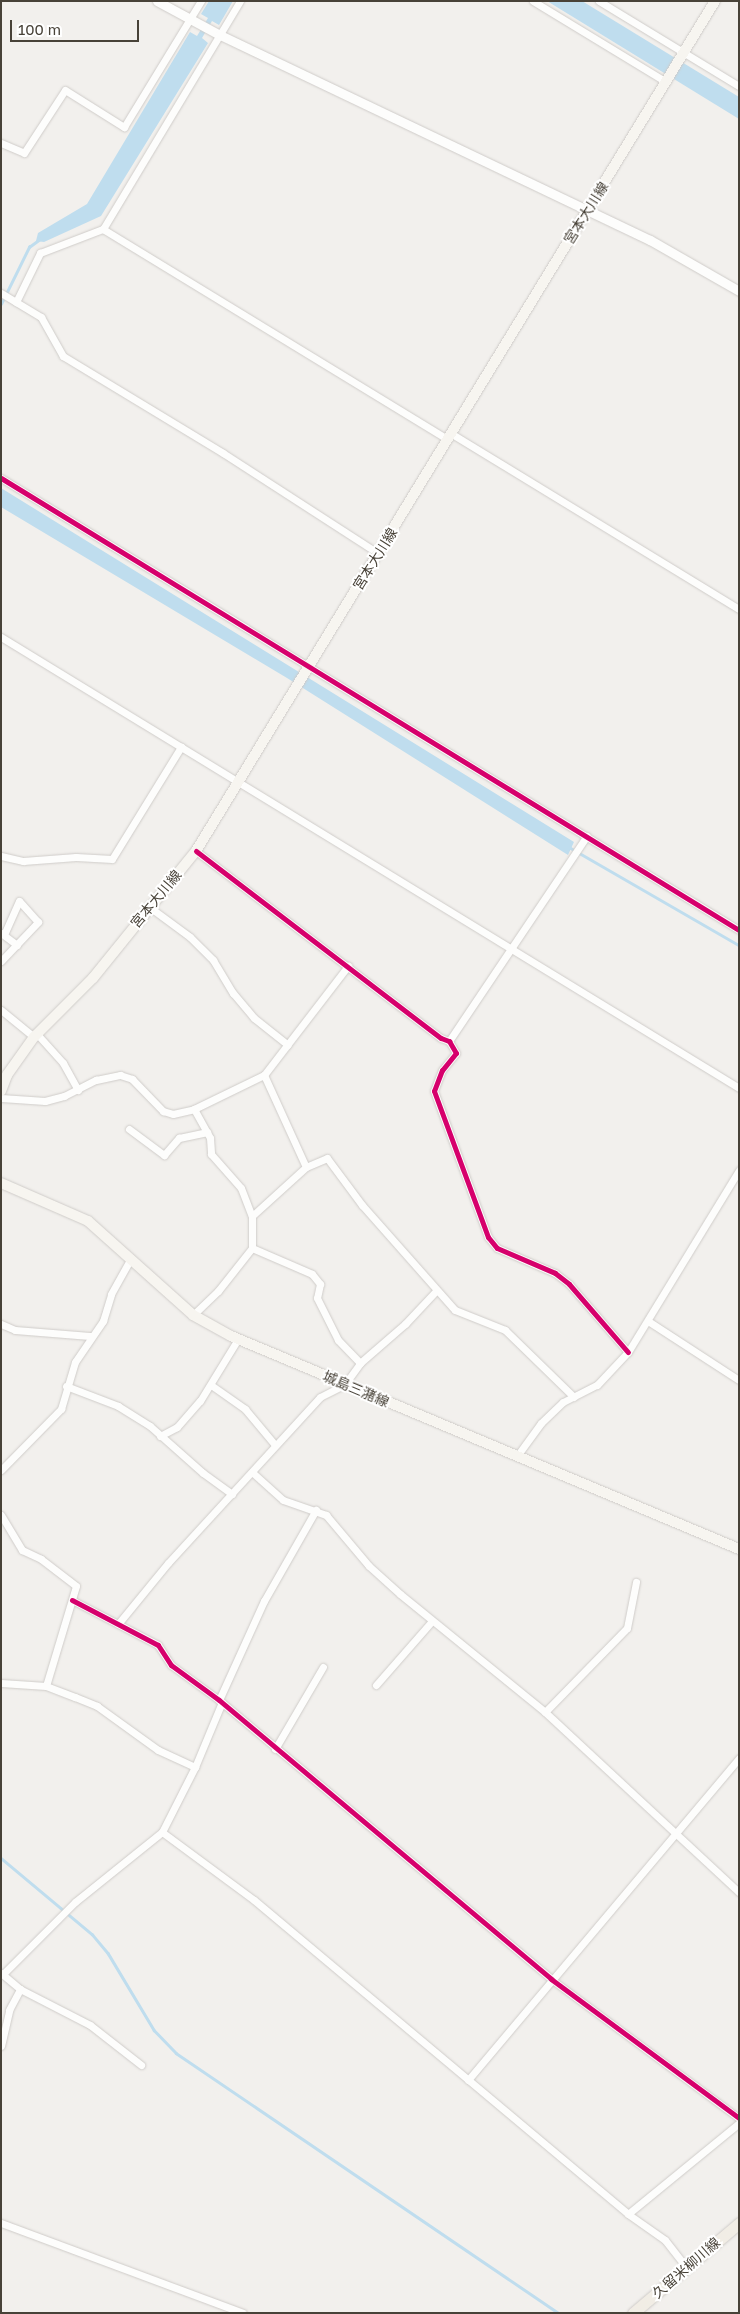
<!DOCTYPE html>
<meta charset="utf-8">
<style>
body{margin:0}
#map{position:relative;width:740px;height:2314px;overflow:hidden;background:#f2f0ed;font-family:"Golos Text","Noto Sans JP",sans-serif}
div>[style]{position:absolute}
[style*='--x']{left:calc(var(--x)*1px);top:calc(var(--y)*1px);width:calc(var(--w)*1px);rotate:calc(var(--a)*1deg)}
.water>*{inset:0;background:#bfddee}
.stream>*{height:2.5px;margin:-1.25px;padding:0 1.25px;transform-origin:1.25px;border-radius:1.25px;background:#bfddee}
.roads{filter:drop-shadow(0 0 1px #cfccc9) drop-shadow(0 0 1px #cfccc9)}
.minor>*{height:7px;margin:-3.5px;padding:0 3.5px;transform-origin:3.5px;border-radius:3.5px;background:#fdfdfc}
.tertiary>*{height:9px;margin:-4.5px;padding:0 4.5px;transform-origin:4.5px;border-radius:4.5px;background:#fdfdfc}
.secondary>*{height:10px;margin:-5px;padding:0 5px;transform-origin:5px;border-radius:5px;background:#f7f5f0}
.primary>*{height:11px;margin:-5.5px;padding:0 5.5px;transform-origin:5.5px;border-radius:5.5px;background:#f1ede5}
.cycleway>*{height:5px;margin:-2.5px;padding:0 2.5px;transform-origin:2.5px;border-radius:2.5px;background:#d6006c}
span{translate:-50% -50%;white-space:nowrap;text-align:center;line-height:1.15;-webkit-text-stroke:4px #fff;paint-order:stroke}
.street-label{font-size:14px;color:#484238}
.frame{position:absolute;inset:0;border:2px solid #484238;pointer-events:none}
.scale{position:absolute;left:10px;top:20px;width:129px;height:22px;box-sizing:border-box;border:2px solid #484238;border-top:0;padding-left:6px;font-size:15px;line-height:18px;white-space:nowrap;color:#484238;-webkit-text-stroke:4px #fff;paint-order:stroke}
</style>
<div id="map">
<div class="water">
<div style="clip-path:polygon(209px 1px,233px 1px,219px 25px,212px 21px,202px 38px,208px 43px,101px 216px,44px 242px,36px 241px,38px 233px,87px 204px,190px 32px,197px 36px,208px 18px,201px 14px)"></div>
<div style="clip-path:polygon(547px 1px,582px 1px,739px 97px,739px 119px)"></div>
<div style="clip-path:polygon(1px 488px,574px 842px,568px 855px,287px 678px,1px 507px)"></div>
</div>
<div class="stream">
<div style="--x:1;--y:304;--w:64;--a:-63.8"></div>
<div style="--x:29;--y:247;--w:14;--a:-36"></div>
<div style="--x:569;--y:847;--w:196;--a:30"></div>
<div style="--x:1;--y:1858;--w:119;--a:39.9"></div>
<div style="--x:92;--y:1934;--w:25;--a:50"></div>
<div style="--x:108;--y:1953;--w:90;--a:59.1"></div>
<div style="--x:154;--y:2030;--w:32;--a:46"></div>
<div style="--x:176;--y:2053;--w:463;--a:34.2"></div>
</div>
<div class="roads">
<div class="minor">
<div style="--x:240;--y:1;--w:266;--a:121"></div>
<div style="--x:103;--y:229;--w:404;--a:31.4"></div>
<div style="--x:533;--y:1;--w:156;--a:31.3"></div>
<div style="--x:599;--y:1;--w:164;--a:31.3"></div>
<div style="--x:1;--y:143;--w:25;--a:23"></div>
<div style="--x:24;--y:153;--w:75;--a:-56.9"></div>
<div style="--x:65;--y:90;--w:70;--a:32.1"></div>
<div style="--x:124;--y:127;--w:148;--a:-58.6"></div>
<div style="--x:1;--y:293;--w:47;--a:31"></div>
<div style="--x:41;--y:317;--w:45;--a:60.6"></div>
<div style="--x:63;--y:356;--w:187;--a:31.2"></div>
<div style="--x:223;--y:453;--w:186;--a:32.9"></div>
<div style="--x:16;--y:302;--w:55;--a:-63.9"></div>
<div style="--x:40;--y:253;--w:67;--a:-20.9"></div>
<div style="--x:452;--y:434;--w:336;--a:31.4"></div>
<div style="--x:1;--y:478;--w:865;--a:31.49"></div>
<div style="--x:1;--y:637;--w:865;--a:31.43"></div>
<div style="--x:196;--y:851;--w:308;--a:37.4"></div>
<div style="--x:441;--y:1038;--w:9;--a:21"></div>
<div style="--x:449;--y:1041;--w:14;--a:60"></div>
<div style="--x:456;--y:1053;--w:22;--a:129"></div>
<div style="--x:442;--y:1070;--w:22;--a:111"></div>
<div style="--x:434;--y:1091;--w:156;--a:69.7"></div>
<div style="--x:488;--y:1237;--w:14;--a:51"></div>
<div style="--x:497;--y:1248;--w:63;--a:23.3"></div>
<div style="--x:555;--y:1273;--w:18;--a:38"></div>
<div style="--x:569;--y:1284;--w:90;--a:49.1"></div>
<div style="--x:1;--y:856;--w:23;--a:13"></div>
<div style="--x:23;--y:861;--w:53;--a:-4.3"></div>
<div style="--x:76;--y:857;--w:36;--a:3"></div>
<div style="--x:112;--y:859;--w:132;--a:-58.4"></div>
<div style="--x:148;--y:906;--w:52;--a:36.4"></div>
<div style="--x:190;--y:937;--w:33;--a:45"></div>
<div style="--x:213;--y:960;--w:39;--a:59"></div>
<div style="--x:233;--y:993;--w:33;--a:50"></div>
<div style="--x:254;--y:1018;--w:43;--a:38.5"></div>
<div style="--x:1;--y:933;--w:20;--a:37"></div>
<div style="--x:1;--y:961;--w:54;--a:-46.5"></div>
<div style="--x:38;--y:922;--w:28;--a:-132"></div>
<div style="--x:19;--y:901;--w:36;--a:114"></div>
<div style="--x:1;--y:1010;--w:43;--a:39.3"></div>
<div style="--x:37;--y:1034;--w:39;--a:48"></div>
<div style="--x:63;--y:1063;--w:31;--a:61"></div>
<div style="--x:449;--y:1041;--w:247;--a:-56.1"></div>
<div style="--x:264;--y:1075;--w:101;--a:65.5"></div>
<div style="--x:1;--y:1098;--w:44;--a:3.9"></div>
<div style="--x:45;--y:1101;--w:20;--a:-15"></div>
<div style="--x:64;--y:1096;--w:36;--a:-27"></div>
<div style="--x:96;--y:1080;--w:25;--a:-12"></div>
<div style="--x:120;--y:1075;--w:13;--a:18"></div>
<div style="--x:132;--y:1079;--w:45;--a:45.9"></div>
<div style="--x:163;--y:1111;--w:10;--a:17"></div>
<div style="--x:173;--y:1114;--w:22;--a:-13"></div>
<div style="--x:194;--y:1109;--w:78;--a:-25.9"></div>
<div style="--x:264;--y:1075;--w:138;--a:-52.4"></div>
<div style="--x:194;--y:1109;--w:33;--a:61"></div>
<div style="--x:210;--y:1138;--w:16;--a:86"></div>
<div style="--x:211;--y:1154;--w:45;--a:48.6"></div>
<div style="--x:241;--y:1188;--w:30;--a:69"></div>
<div style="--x:252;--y:1216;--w:32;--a:90"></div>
<div style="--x:252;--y:1248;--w:65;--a:23.4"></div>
<div style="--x:312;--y:1274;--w:13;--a:51"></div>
<div style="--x:320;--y:1284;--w:14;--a:102"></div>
<div style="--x:317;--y:1298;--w:47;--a:63.4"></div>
<div style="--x:338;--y:1340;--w:32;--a:46"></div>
<div style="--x:129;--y:1129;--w:44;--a:36.6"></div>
<div style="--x:164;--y:1155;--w:23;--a:-49"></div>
<div style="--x:179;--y:1138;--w:29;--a:-12"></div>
<div style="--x:252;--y:1216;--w:73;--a:-42.2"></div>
<div style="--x:306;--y:1167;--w:23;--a:-23"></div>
<div style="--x:327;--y:1158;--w:59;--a:53.3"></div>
<div style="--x:362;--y:1205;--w:140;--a:48.5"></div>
<div style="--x:455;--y:1310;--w:54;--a:21.8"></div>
<div style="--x:505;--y:1330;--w:96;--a:44.2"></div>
<div style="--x:193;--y:1315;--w:35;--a:-44"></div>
<div style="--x:218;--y:1291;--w:55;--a:-51.7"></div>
<div style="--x:648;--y:1321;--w:108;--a:33"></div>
<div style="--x:1;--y:1324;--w:15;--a:23"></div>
<div style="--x:15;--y:1330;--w:75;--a:4.6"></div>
<div style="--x:211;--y:1385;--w:42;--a:35.2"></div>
<div style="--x:245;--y:1409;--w:47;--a:50.2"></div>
<div style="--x:66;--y:1386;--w:56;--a:21"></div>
<div style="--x:118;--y:1406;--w:38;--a:32"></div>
<div style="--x:150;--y:1426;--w:71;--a:41.6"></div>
<div style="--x:203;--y:1473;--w:36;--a:36"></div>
<div style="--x:160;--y:1436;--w:19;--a:-28"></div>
<div style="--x:177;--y:1427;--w:35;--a:-49"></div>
<div style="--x:200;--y:1401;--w:73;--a:-58.5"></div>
<div style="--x:517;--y:1456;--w:41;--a:-54"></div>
<div style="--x:541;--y:1423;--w:30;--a:-44"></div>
<div style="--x:563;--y:1402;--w:38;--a:-27"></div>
<div style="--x:597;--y:1385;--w:45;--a:-46.8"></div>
<div style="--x:628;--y:1352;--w:213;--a:-58.6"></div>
<div style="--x:1;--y:1470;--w:86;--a:-45.5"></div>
<div style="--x:61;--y:1409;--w:49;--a:-73.4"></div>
<div style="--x:75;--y:1362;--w:50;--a:-55.7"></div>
<div style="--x:103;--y:1321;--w:28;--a:-73"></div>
<div style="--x:111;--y:1294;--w:41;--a:-60.9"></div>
<div style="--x:253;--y:1473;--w:40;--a:42"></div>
<div style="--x:283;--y:1500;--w:46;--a:19.2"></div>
<div style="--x:326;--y:1515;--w:67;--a:49.9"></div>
<div style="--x:369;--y:1566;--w:42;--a:42.1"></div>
<div style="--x:400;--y:1594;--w:187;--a:39.1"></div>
<div style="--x:545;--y:1712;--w:265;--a:42.9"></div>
<div style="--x:1;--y:1515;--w:41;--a:59"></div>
<div style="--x:22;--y:1550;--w:21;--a:25"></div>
<div style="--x:41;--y:1559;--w:44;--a:37.6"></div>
<div style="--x:76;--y:1586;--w:104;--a:106.7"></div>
<div style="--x:72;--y:1600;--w:97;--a:27.6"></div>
<div style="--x:158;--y:1645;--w:24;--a:57"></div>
<div style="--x:171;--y:1665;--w:59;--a:36.1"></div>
<div style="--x:219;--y:1700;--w:434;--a:40"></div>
<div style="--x:551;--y:1979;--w:234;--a:36.5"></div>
<div style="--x:118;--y:1624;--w:79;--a:-50.7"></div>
<div style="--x:168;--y:1563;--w:225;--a:-47.5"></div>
<div style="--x:320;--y:1397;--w:28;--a:-27"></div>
<div style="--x:345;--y:1384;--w:26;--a:-54"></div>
<div style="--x:360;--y:1363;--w:60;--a:-40.9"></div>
<div style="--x:405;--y:1324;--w:45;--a:-46.8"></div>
<div style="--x:1;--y:1683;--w:45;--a:3.8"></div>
<div style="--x:46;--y:1686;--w:31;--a:21"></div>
<div style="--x:75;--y:1697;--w:24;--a:22"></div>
<div style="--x:97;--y:1706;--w:75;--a:35.8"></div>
<div style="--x:158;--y:1750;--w:41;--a:24.7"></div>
<div style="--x:376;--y:1685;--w:85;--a:-48.8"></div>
<div style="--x:219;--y:1700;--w:109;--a:-65.6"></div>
<div style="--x:264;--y:1601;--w:105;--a:-60.3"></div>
<div style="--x:545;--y:1712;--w:117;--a:-45.7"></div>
<div style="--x:627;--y:1628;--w:47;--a:-78.9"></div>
<div style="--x:275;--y:1749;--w:95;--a:-59.7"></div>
<div style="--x:162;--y:1832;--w:114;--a:36.5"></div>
<div style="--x:254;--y:1900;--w:488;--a:40"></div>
<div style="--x:628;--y:2214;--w:45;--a:35.1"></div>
<div style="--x:665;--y:2240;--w:36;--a:52"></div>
<div style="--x:1;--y:1973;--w:25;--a:40"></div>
<div style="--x:20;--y:1989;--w:79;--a:27.2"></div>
<div style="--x:90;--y:2025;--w:65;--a:38.1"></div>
<div style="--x:3;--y:1974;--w:102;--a:-45"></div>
<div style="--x:75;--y:1902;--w:112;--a:-38.8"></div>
<div style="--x:162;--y:1832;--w:73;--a:-63.1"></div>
<div style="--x:195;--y:1767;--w:70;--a:-67.4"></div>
<div style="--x:1;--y:2046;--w:37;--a:-77"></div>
<div style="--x:9;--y:2010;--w:24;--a:-62"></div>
<div style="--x:468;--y:2080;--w:421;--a:-49.9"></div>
<div style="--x:628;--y:2214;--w:144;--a:-39.3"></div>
<div style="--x:1;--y:2223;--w:258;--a:20.4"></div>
</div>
<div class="tertiary">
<div style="--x:157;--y:1;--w:72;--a:28.4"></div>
<div style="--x:220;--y:35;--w:476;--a:25.5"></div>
<div style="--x:650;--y:240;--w:103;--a:29.8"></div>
</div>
<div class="secondary">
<div style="--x:1;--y:1091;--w:17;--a:-69"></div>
<div style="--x:7;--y:1075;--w:47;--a:-54.6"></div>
<div style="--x:34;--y:1037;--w:83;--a:-45"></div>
<div style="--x:93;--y:978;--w:164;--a:-51"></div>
<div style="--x:196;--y:851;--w:996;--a:-58.59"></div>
<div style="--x:1;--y:1183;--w:95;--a:23.6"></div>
<div style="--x:88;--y:1221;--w:141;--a:41.8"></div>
<div style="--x:193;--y:1315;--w:43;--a:28.9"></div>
<div style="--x:231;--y:1336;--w:551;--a:22.75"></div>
</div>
<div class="primary">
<div style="--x:633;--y:2313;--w:139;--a:-40.3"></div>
</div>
</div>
<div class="cycleway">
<div style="--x:1;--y:478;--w:865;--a:31.49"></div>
<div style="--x:196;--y:851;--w:308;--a:37.4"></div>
<div style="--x:441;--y:1038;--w:9;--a:21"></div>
<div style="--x:449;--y:1041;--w:14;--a:60"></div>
<div style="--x:456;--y:1053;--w:22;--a:129"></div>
<div style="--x:442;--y:1070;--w:22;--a:111"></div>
<div style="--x:434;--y:1091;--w:156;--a:69.7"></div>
<div style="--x:488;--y:1237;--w:14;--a:51"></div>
<div style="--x:497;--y:1248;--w:63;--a:23.3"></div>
<div style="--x:555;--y:1273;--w:18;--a:38"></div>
<div style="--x:569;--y:1284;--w:90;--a:49.1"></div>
<div style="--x:72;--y:1600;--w:97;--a:27.6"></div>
<div style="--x:158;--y:1645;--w:24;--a:57"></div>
<div style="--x:171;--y:1665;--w:59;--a:36.1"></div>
<div style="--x:219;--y:1700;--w:434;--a:40"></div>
<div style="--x:551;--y:1979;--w:234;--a:36.5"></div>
</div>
<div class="street-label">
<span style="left:586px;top:213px;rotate:-58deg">宮本大川線</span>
<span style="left:375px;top:559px;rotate:-58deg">宮本大川線</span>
<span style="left:156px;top:899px;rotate:-50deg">宮本大川線</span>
<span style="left:356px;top:1389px;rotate:23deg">城島三潴線</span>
<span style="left:686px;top:2268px;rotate:-41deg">久留米柳川線</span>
</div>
<div class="frame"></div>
<div class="scale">100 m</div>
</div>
